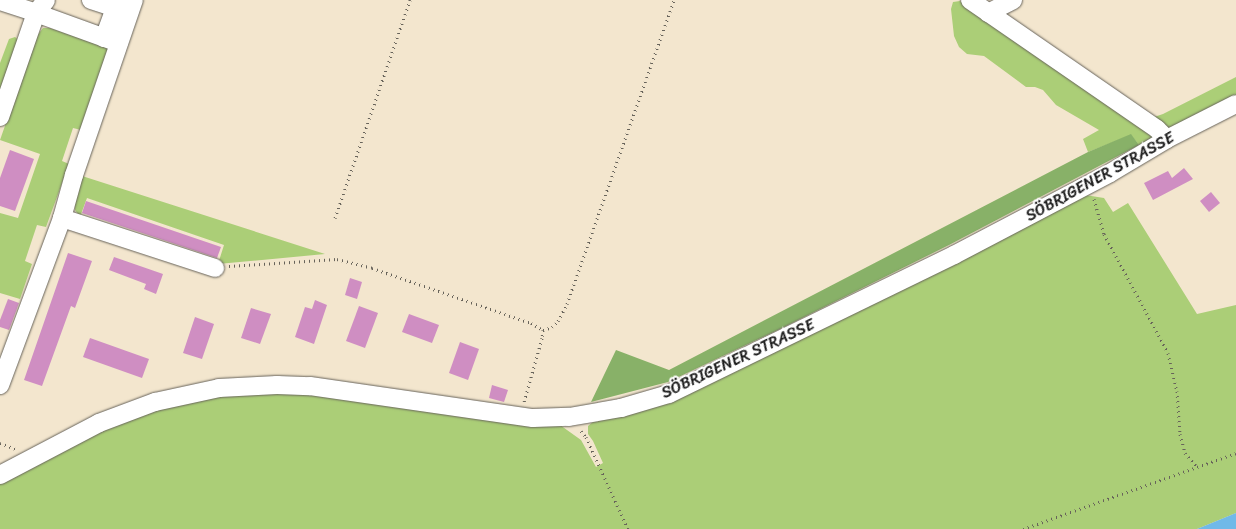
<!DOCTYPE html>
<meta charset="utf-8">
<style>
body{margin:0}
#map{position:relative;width:1236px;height:529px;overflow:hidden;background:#f3e6ce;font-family:Sriracha,sans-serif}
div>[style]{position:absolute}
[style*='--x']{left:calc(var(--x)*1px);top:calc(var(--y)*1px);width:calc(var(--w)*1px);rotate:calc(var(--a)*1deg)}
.green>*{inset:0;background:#abce77}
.forest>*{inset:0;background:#88b168}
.water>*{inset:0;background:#70b9e8}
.building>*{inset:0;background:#cf8ec2}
.path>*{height:3px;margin-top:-1.5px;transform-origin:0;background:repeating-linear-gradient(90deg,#67635a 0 1px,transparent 0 5px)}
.roads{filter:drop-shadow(0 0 1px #67635a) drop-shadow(0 0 1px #67635a)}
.minor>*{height:18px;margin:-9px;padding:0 9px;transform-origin:9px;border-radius:9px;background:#fff}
span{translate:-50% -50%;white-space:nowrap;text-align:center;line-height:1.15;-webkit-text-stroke:4px #fff;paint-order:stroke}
.street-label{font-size:16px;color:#1c1c1c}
</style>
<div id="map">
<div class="green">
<div style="clip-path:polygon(960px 1px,1124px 115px,1154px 117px,1163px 114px,1236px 77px,1236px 95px,1139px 145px,1131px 135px,1088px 152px,1083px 139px,1099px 130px,1056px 105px,1043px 90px,1035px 87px,1026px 87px,984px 56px,967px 54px,959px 47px,954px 36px,951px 9px,953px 2px)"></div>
<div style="clip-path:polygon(43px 28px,50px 28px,108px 48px,81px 130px,73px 128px,62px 161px,69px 164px,46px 227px,37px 225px,25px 261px,32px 264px,20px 299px,0 293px,0 213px,18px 218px,40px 154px,0 140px,36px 37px)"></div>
<div style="clip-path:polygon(15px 37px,20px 41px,0 104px,0 63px,9px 39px)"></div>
<div style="clip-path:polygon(79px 175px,325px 254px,218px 264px,224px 245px,87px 198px,80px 217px,75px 210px,74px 195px)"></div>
<div style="clip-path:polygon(1085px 195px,1104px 198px,1113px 212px,1128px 203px,1197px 314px,1236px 305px,1236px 513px,1197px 529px,0 529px,0 483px,100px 430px,157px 409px,220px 395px,309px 392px,560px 425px,581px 440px,596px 467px,603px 463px,593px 441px,588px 434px,588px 426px,594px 421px)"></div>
</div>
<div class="forest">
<div style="clip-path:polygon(1131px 134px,1139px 145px,949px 245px,778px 330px,668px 382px,591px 402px,616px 350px,669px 370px,1088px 152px)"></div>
</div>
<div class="water">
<div style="clip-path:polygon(1236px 513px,1236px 529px,1197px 529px)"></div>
</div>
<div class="building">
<div style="clip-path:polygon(10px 150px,34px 159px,15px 211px,0 206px,0 178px)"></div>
<div style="clip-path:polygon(1184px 168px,1193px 179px,1153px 200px,1144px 183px,1168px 171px,1172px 178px)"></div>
<div style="clip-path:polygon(1211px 192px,1220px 203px,1209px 212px,1200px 201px)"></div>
<div style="clip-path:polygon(86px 201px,221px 247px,217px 258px,82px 213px)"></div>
<div style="clip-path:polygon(68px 253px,92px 261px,75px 308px,71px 306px,42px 386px,24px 380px)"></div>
<div style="clip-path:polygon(114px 257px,163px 274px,156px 294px,144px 289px,146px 284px,109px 270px)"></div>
<div style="clip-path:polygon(350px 278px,362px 282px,357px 299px,345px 295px)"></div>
<div style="clip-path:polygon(8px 299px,19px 303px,9px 330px,0 327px,0 320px)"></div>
<div style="clip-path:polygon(315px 300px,327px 305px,314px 344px,295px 337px,305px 307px,312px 309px)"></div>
<div style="clip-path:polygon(359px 306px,378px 313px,365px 348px,346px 341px)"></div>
<div style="clip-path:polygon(251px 308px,271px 314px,260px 344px,241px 338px)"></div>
<div style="clip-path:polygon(409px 314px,439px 325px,432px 343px,402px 332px)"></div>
<div style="clip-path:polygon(195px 317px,214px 324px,202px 359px,183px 353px)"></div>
<div style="clip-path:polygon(90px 338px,149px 359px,142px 378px,83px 357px)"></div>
<div style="clip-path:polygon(460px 342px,479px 349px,468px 380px,449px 373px)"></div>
<div style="clip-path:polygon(492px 385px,508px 390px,504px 402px,489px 398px)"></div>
</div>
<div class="path">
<div style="--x:1094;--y:199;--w:36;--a:74"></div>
<div style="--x:1104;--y:234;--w:135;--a:61.7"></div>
<div style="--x:1168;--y:353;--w:39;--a:77"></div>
<div style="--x:1177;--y:391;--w:43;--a:86"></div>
<div style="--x:1180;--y:434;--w:20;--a:75"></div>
<div style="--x:1185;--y:453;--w:18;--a:49"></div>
<div style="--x:335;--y:218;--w:231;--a:-71"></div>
<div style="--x:229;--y:266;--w:108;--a:-3.7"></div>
<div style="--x:337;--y:259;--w:36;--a:14"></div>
<div style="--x:372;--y:268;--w:168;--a:19.1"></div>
<div style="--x:531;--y:323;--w:14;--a:30"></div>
<div style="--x:543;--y:330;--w:8;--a:97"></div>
<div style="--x:542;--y:338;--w:66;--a:105.7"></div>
<div style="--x:543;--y:330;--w:9;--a:-18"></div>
<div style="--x:552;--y:327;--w:8;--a:-45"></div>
<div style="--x:558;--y:321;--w:19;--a:-62"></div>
<div style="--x:567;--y:304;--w:322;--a:-70.6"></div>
<div style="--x:581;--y:431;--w:8;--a:50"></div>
<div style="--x:586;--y:437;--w:101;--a:65.5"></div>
<div style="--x:0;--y:443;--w:17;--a:21"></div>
<div style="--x:1023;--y:529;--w:226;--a:-19.6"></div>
</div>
<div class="roads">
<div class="minor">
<div style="--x:91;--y:0;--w:25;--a:18"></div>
<div style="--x:970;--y:0;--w:227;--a:34.6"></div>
<div style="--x:1157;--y:129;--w:14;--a:45"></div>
<div style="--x:0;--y:1;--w:38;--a:18"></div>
<div style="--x:36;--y:13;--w:16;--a:-52"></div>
<div style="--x:988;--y:13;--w:28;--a:-27"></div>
<div style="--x:104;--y:38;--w:40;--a:-69.8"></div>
<div style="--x:0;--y:117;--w:110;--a:-70.9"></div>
<div style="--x:36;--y:13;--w:88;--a:19.9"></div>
<div style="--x:62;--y:218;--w:161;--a:18.1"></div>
<div style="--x:0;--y:385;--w:178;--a:-69.6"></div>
<div style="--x:62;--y:218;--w:45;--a:-74.4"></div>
<div style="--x:74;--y:175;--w:185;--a:-71.1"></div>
<div style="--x:0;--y:475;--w:112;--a:-27.7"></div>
<div style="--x:99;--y:423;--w:60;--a:-20.6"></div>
<div style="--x:155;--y:402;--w:66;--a:-12.3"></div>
<div style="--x:219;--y:388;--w:58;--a:-3"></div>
<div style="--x:277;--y:385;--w:33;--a:2"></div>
<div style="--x:310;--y:386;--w:225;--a:8.2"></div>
<div style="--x:533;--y:418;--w:36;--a:-2"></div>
<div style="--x:569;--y:417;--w:53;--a:-9.8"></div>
<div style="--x:621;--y:408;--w:50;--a:-16.3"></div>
<div style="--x:669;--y:394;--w:317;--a:-26"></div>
<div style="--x:954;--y:255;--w:176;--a:-27.7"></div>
<div style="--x:1110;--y:173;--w:66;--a:-30.8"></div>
<div style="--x:1167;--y:139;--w:77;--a:-26.9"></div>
</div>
</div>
<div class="street-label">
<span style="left:1100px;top:177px;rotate:-29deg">SÖBRIGENER STRASSE</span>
<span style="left:738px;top:359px;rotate:-25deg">SÖBRIGENER STRASSE</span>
</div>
</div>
